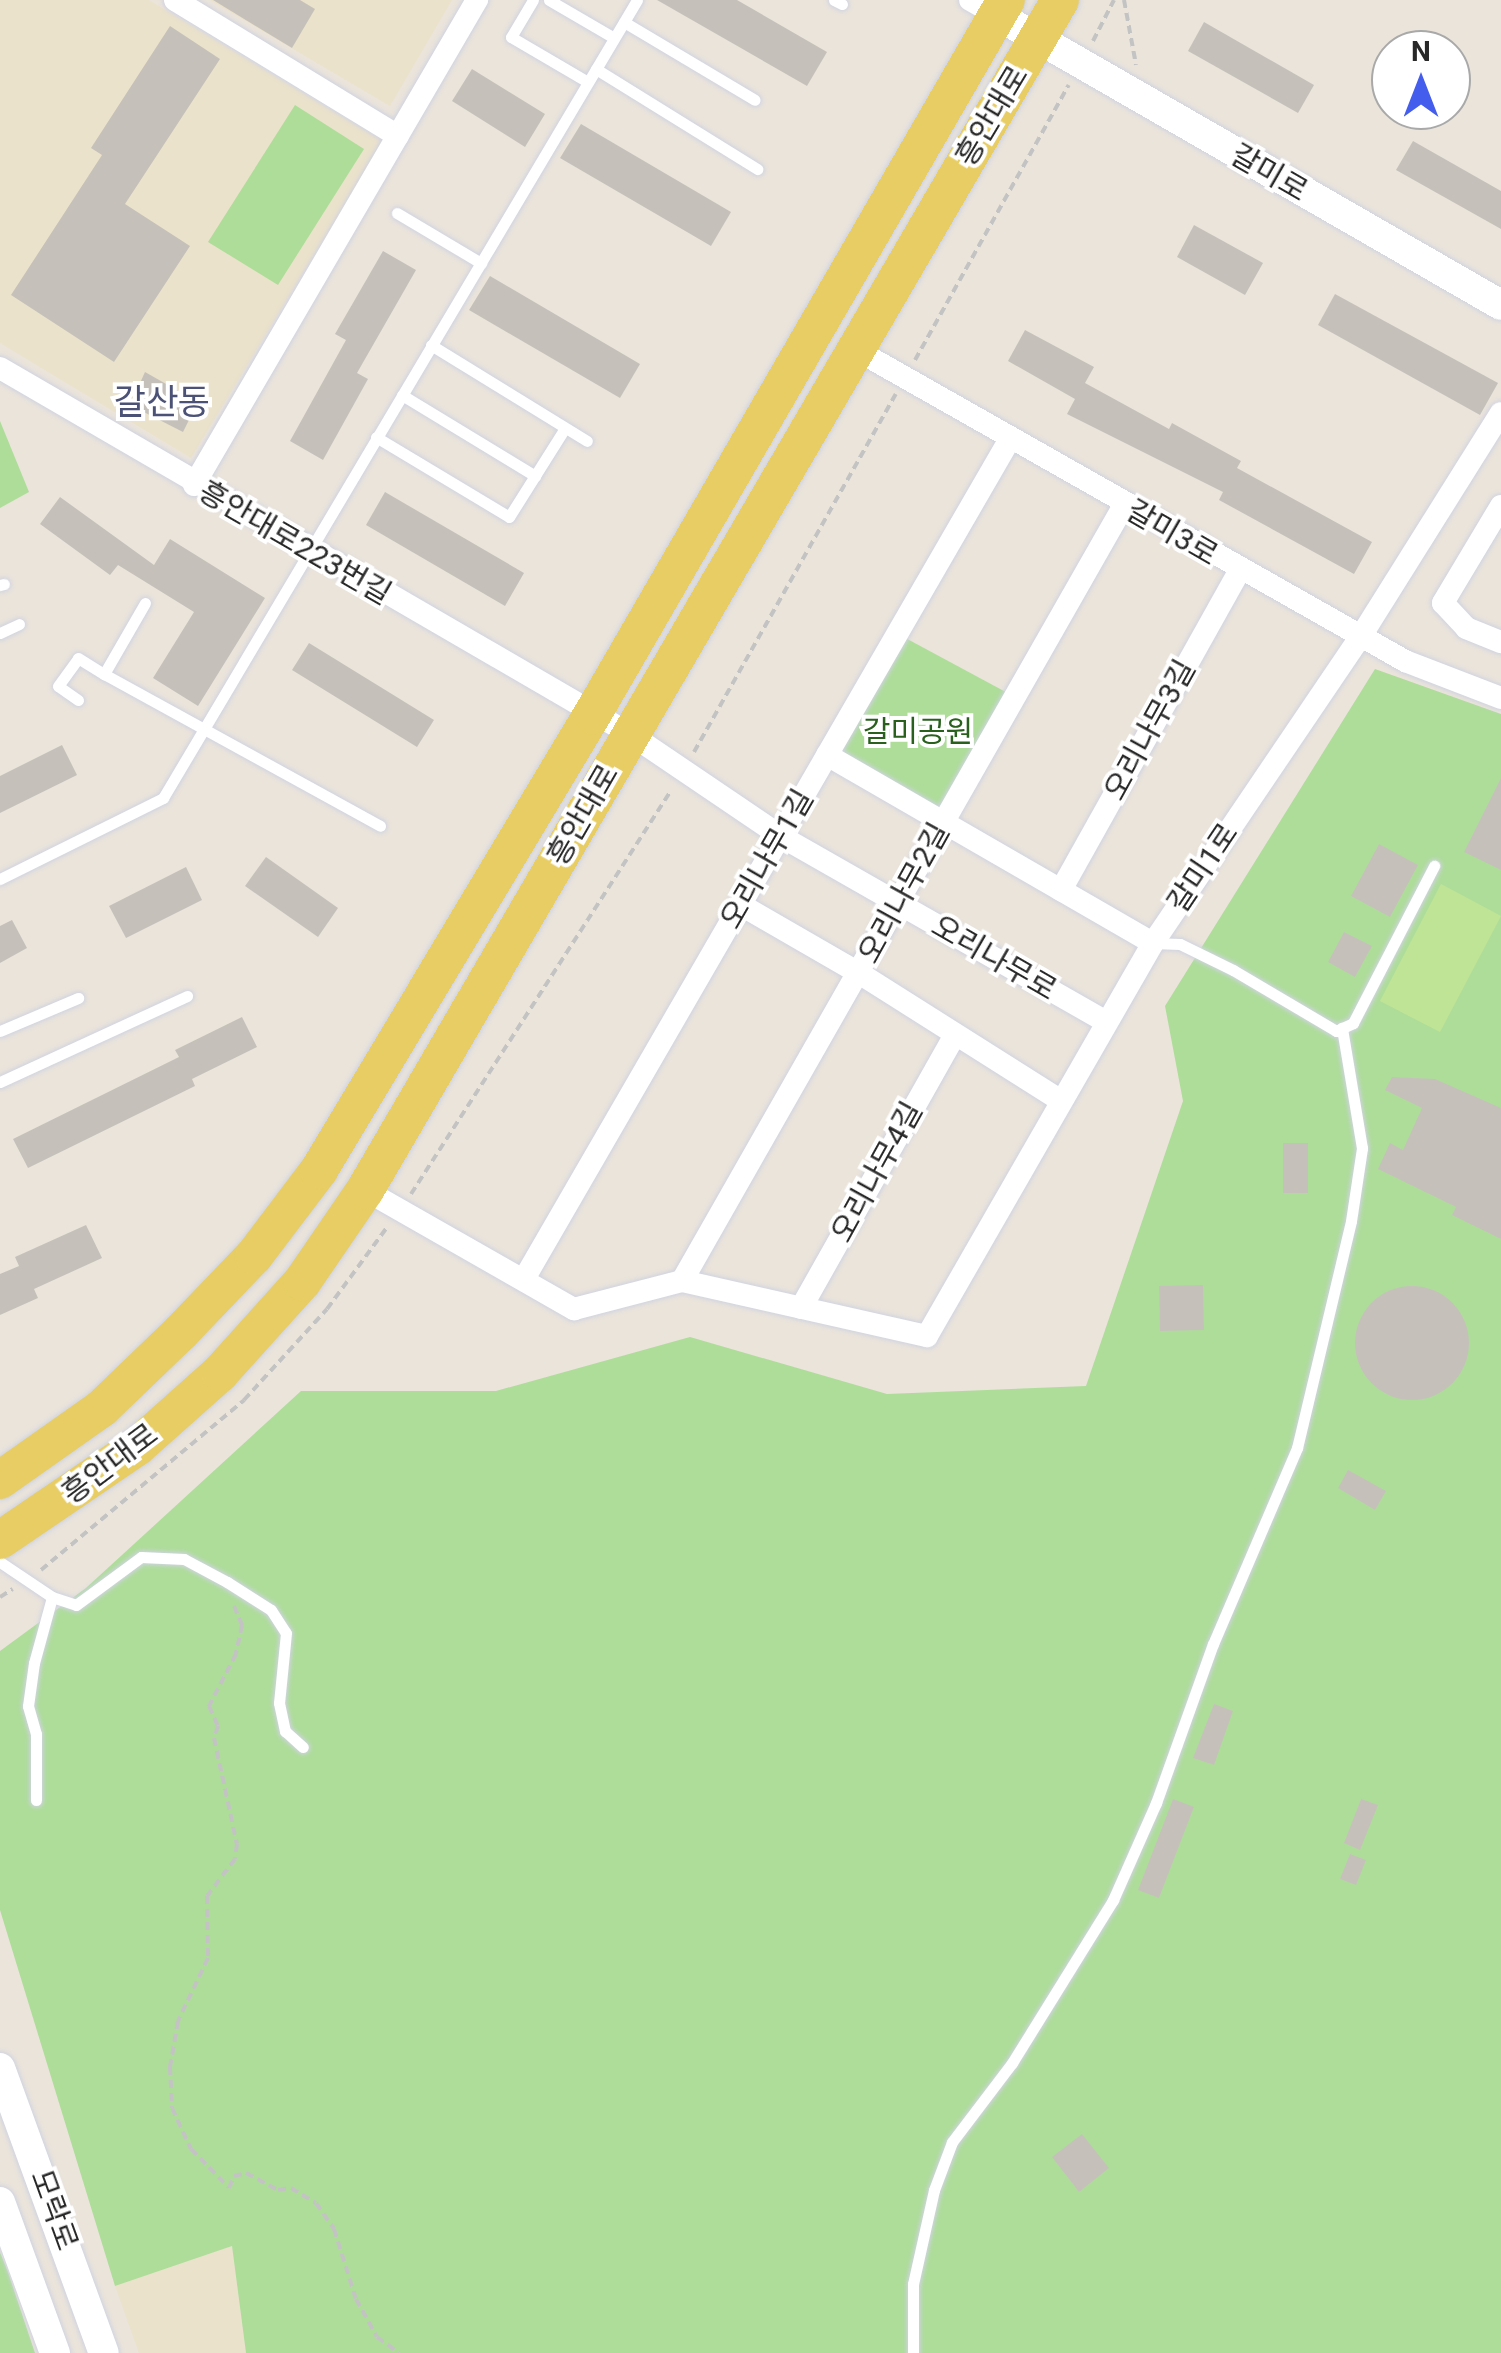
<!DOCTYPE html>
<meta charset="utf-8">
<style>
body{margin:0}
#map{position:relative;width:1501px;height:2353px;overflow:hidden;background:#eae4db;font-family:Roboto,"Noto Sans KR",sans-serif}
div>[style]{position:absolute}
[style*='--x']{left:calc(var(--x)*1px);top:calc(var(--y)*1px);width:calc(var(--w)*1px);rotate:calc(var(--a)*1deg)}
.education>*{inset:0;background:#ebe2cb}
.green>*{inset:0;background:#aedd9a}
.pitch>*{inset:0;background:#c0e496}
.building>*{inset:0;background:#c5c1ba}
.round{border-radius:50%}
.path>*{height:4px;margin-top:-2px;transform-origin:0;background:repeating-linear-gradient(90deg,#c3c3c3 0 8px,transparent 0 13px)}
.roads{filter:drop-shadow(0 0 2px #d0d3e0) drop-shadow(0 0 2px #d0d3e0)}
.service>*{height:11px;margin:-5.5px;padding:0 5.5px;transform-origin:5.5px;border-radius:5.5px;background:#fff}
.minor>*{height:22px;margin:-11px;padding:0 11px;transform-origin:11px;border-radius:11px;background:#fff}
.tertiary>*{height:30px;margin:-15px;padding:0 15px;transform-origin:15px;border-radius:15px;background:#fff}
.primary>*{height:38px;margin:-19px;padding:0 19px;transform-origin:19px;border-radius:19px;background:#e7cd63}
span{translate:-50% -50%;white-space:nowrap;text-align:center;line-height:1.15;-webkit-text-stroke:8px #fff;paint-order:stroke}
.street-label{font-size:30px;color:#282828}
.park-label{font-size:30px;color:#29601e}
.quarter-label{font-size:35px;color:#4c5276}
.north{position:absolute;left:1371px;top:30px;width:100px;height:100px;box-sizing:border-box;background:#fff;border:2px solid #a9a9a9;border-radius:50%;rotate:0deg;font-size:28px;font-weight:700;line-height:40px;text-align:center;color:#282828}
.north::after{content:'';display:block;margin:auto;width:35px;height:45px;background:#445ded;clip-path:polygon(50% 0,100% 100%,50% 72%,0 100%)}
</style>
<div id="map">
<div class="education">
<div style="clip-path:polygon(0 0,149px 0,383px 141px,191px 458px,0 343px)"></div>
<div style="clip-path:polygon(210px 0,452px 0,390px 106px)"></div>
<div style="clip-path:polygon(232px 2246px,246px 2353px,139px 2353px,115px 2286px)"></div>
</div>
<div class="green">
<div style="clip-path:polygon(295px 105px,364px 149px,278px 285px,208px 242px)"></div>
<div style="clip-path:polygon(0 421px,29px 492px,0 508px)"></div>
<div style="clip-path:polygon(898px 634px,1015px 697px,942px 825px,827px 755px)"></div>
<div style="clip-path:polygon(1375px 669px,1501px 714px,1501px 2353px,246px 2353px,232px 2246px,115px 2286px,0 1910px,0 1651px,86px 1588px,301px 1391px,496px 1391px,690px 1337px,887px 1394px,1086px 1386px,1183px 1101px,1165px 1006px)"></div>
<div style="clip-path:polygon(0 2252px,8px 2272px,35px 2353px,0 2353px)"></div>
</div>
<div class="pitch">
<div style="clip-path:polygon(1441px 884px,1501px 916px,1440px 1032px,1380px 1001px)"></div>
</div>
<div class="building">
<div style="clip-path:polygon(213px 0,300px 0,315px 9px,292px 48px)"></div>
<div style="clip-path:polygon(657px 0,737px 0,827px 52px,807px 86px)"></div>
<div style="clip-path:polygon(1204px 22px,1314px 85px,1298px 113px,1188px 51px)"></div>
<div style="clip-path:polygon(170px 26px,220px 59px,125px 204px,190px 246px,114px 362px,11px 295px,102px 155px,91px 148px)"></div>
<div style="clip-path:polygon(472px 69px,545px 114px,525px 147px,452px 101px)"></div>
<div style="clip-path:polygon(581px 124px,731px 212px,711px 246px,560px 158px)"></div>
<div style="clip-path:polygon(1413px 141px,1501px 191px,1501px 229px,1396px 170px)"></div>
<div style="clip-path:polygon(1194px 225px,1263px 263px,1245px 295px,1177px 257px)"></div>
<div style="clip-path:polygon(383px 251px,416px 270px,357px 373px,368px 379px,323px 460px,290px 441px,346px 340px,335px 334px)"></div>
<div style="clip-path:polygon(490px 276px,640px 364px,620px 398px,469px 310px)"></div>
<div style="clip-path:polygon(1335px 294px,1498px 383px,1480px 415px,1318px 325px)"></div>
<div style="clip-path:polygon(1025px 330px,1094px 367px,1085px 383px,1169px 429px,1172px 423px,1241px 461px,1237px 468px,1372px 542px,1354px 574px,1219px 500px,1223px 492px,1067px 414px,1075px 399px,1008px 361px)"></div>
<div style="clip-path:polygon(145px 372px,198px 402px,183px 432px,130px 405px)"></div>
<div style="clip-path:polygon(385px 492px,524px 573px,505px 606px,366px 525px)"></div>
<div style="clip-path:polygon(60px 497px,154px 565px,170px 539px,265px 598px,198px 706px,153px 678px,194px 612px,118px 565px,110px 575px,40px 524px)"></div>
<div style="clip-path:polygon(309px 643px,434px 720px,417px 747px,292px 670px)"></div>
<div style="clip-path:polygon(62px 745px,77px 775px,0 813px,0 776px)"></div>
<div style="clip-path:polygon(1501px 778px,1501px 870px,1464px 852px)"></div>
<div style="clip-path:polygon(1379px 844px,1418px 865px,1390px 917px,1351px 896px)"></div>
<div style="clip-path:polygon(266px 857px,338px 908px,318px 937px,245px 886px)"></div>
<div style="clip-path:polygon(186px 867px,202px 900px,126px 938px,109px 906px)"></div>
<div style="clip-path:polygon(12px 920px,27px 948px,0 963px,0 926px)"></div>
<div style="clip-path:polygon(1344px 932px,1372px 946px,1355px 977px,1328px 962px)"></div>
<div style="clip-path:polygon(242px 1017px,257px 1047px,192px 1079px,195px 1086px,28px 1168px,13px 1139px,179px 1057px,175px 1050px)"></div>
<div style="clip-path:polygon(1392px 1077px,1435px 1079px,1501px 1108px,1501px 1239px,1452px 1215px,1456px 1207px,1378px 1169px,1390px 1143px,1403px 1150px,1422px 1108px,1385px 1090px)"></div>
<div style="clip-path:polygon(1283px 1143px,1308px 1143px,1308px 1193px,1283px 1193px)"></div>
<div style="clip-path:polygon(86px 1225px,102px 1258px,34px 1289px,38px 1298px,0 1315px,0 1274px,19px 1266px,15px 1257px)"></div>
<div style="clip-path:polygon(1203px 1285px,1204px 1330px,1160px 1331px,1159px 1286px)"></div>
<div class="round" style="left:1355px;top:1286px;width:114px;height:114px"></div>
<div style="clip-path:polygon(1348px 1470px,1386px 1491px,1375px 1510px,1338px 1488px)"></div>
<div style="clip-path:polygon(1214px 1704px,1233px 1711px,1214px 1765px,1193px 1758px)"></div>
<div style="clip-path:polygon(1173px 1799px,1194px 1807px,1159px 1898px,1138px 1890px)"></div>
<div style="clip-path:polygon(1361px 1799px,1378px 1805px,1360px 1850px,1344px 1843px)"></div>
<div style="clip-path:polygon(1350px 1854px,1366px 1860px,1356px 1885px,1340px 1879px)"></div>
<div style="clip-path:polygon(1082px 2134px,1109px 2168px,1079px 2192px,1052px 2157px)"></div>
</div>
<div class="path">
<div style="--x:1124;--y:0;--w:66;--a:79.5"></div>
<div style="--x:1093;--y:41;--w:46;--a:-62.9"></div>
<div style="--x:915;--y:360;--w:315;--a:-60.8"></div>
<div style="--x:694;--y:752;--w:411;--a:-60.6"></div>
<div style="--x:411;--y:1194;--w:480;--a:-57.2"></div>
<div style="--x:41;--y:1570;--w:265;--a:-39.9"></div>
<div style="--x:244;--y:1400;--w:123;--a:-47.6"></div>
<div style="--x:327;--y:1309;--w:103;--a:-53.7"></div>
<div style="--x:0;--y:1597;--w:15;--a:-32"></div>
<div style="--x:234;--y:1606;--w:21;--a:67"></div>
<div style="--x:242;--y:1625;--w:30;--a:102"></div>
<div style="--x:236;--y:1654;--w:59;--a:117.4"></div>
<div style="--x:209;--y:1706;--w:22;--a:66"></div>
<div style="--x:218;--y:1726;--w:13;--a:108"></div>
<div style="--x:214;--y:1738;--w:108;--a:77.8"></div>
<div style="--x:237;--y:1844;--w:15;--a:98"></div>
<div style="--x:235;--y:1859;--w:46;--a:127.1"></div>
<div style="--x:207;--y:1896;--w:62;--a:89.1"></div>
<div style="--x:208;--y:1958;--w:70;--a:115.5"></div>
<div style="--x:178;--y:2021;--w:47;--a:99.9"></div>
<div style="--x:170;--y:2067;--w:41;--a:87.2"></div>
<div style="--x:172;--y:2108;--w:45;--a:65.1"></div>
<div style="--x:191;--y:2149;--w:54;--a:45.7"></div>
<div style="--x:229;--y:2188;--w:13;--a:-67"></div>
<div style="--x:234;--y:2176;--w:12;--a:-14"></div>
<div style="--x:246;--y:2173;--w:36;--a:28"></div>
<div style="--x:278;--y:2190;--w:13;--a:-9"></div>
<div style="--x:291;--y:2188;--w:29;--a:31"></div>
<div style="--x:316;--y:2203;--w:32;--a:55"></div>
<div style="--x:334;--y:2229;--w:73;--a:72.6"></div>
<div style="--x:356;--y:2299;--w:43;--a:61.1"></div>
<div style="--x:377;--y:2337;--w:27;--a:36"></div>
</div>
<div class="roads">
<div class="service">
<div style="--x:533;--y:0;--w:43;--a:120.7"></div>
<div style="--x:511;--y:37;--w:89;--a:30.3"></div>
<div style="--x:549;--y:0;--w:75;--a:30.3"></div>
<div style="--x:834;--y:0;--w:9;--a:27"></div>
<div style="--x:624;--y:22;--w:152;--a:30.8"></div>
<div style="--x:596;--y:69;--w:190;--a:31.8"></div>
<div style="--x:397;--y:213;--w:98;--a:30.8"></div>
<div style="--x:431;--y:345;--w:183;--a:31.6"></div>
<div style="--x:402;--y:395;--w:156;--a:31.3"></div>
<div style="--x:376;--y:437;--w:155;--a:31"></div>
<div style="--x:509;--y:517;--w:105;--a:-57.8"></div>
<div style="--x:0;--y:585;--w:4;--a:-14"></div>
<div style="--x:145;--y:603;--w:82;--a:120"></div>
<div style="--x:104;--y:674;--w:315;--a:28.8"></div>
<div style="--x:0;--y:633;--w:21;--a:-25"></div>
<div style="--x:78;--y:700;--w:24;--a:-145"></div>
<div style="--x:58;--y:686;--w:34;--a:-54"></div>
<div style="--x:78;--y:658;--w:31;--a:32"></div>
<div style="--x:0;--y:879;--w:182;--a:-26.4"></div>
<div style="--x:163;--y:798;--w:928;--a:-59.29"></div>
<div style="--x:1153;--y:943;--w:27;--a:2"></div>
<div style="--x:1180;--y:944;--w:59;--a:26.1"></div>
<div style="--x:1233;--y:970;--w:120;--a:30.6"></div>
<div style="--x:1336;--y:1031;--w:19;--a:-25"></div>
<div style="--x:1353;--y:1023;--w:177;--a:-62.7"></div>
<div style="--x:0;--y:1031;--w:85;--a:-22.9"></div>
<div style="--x:0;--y:1082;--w:206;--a:-24.7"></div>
<div style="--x:0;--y:1562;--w:63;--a:33.9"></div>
<div style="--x:52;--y:1597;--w:25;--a:18"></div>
<div style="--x:76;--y:1605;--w:81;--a:-36.4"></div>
<div style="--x:141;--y:1557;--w:43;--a:2.7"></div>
<div style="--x:184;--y:1559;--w:49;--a:28.1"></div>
<div style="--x:227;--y:1582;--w:52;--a:32.5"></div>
<div style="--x:271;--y:1610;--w:27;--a:57"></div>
<div style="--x:286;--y:1633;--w:70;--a:95.7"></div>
<div style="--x:279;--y:1703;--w:29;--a:78"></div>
<div style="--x:285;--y:1731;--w:24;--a:42"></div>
<div style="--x:36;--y:1800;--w:66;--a:-90"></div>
<div style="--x:36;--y:1734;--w:29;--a:-106"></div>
<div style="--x:28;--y:1706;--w:43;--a:-82.1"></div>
<div style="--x:34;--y:1663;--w:68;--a:-74.7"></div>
<div style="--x:913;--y:2353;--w:69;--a:-90"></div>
<div style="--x:913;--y:2284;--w:96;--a:-77.4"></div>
<div style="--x:934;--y:2190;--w:51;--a:-69.4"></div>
<div style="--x:952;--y:2142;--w:99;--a:-52.8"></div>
<div style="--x:1012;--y:2063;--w:192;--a:-58.2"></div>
<div style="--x:1113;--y:1900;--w:106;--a:-66.1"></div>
<div style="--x:1156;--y:1803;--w:169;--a:-70.3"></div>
<div style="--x:1213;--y:1644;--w:213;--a:-66.8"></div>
<div style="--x:1297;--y:1448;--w:233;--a:-76.6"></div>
<div style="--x:1351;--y:1221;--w:74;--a:-81.4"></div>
<div style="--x:1362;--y:1148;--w:122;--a:-99.5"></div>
</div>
<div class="minor">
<div style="--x:175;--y:0;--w:261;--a:31.4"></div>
<div style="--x:970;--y:0;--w:31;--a:29"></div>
<div style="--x:853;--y:348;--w:635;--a:29.55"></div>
<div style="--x:1405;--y:661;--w:103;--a:21.1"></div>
<div style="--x:0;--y:368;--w:729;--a:30.15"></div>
<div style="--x:630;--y:734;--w:184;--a:34.1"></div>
<div style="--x:782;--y:837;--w:373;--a:29.7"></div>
<div style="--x:194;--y:485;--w:562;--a:-59.74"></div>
<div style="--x:1501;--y:506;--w:113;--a:120.9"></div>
<div style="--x:1443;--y:603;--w:34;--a:47"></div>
<div style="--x:1466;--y:628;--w:38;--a:22"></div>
<div style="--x:827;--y:755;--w:376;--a:30"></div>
<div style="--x:1061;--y:890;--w:365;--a:-60.8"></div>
<div style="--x:741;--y:905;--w:136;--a:30"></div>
<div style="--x:859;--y:973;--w:238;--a:32.3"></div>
<div style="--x:365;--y:1190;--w:241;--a:29.7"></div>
<div style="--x:574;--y:1309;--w:112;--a:-14.5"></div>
<div style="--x:682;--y:1281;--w:251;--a:12.7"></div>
<div style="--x:927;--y:1336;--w:453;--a:-60.1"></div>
<div style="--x:1153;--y:943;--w:371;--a:-55.9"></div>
<div style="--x:1361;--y:636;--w:263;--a:-57.9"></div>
<div style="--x:524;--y:1279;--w:970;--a:-59.95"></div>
<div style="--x:682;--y:1281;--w:893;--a:-60.33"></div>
<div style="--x:801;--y:1308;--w:311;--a:-60.6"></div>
</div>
<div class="tertiary">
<div style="--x:997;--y:15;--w:581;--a:29.92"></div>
<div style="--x:0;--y:2068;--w:303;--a:70"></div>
<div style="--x:0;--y:2202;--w:161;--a:70"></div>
</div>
<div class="primary">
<div style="--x:0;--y:1480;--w:125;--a:-35.2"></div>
<div style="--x:102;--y:1408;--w:110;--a:-43.9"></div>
<div style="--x:181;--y:1332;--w:105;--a:-46.2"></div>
<div style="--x:254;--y:1256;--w:108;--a:-52.9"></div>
<div style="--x:319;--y:1170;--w:531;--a:-59.04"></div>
<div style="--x:592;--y:715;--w:826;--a:-59.93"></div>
<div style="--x:0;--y:1540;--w:166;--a:-34.2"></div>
<div style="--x:137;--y:1447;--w:111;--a:-41.7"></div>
<div style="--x:220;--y:1373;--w:122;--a:-48"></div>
<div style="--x:302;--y:1282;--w:112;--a:-55.6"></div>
<div style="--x:365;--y:1190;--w:1378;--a:-59.71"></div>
</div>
</div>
<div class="street-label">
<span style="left:992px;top:116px;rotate:-59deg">흥안대로</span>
<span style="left:1269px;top:173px;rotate:30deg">갈미로</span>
<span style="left:1172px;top:533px;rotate:30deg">갈미3로</span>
<span style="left:295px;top:543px;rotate:30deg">흥안대로223번길</span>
<span style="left:1150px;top:730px;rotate:-61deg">오리나무3길</span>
<span style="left:583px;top:815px;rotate:-60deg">흥안대로</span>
<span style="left:767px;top:859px;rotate:-60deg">오리나무1길</span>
<span style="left:1203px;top:868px;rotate:-56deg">갈미1로</span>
<span style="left:904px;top:893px;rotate:-61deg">오리나무2길</span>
<span style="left:994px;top:958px;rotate:30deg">오리나무로</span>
<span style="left:877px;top:1172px;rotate:-61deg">오리나무4길</span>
<span style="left:110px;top:1464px;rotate:-37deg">흥안대로</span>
<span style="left:54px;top:2210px;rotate:70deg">모락로</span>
</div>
<div class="park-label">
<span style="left:918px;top:732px">갈미공원</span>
</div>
<div class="quarter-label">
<span style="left:162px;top:403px">갈산동</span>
</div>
<div class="north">N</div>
</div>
